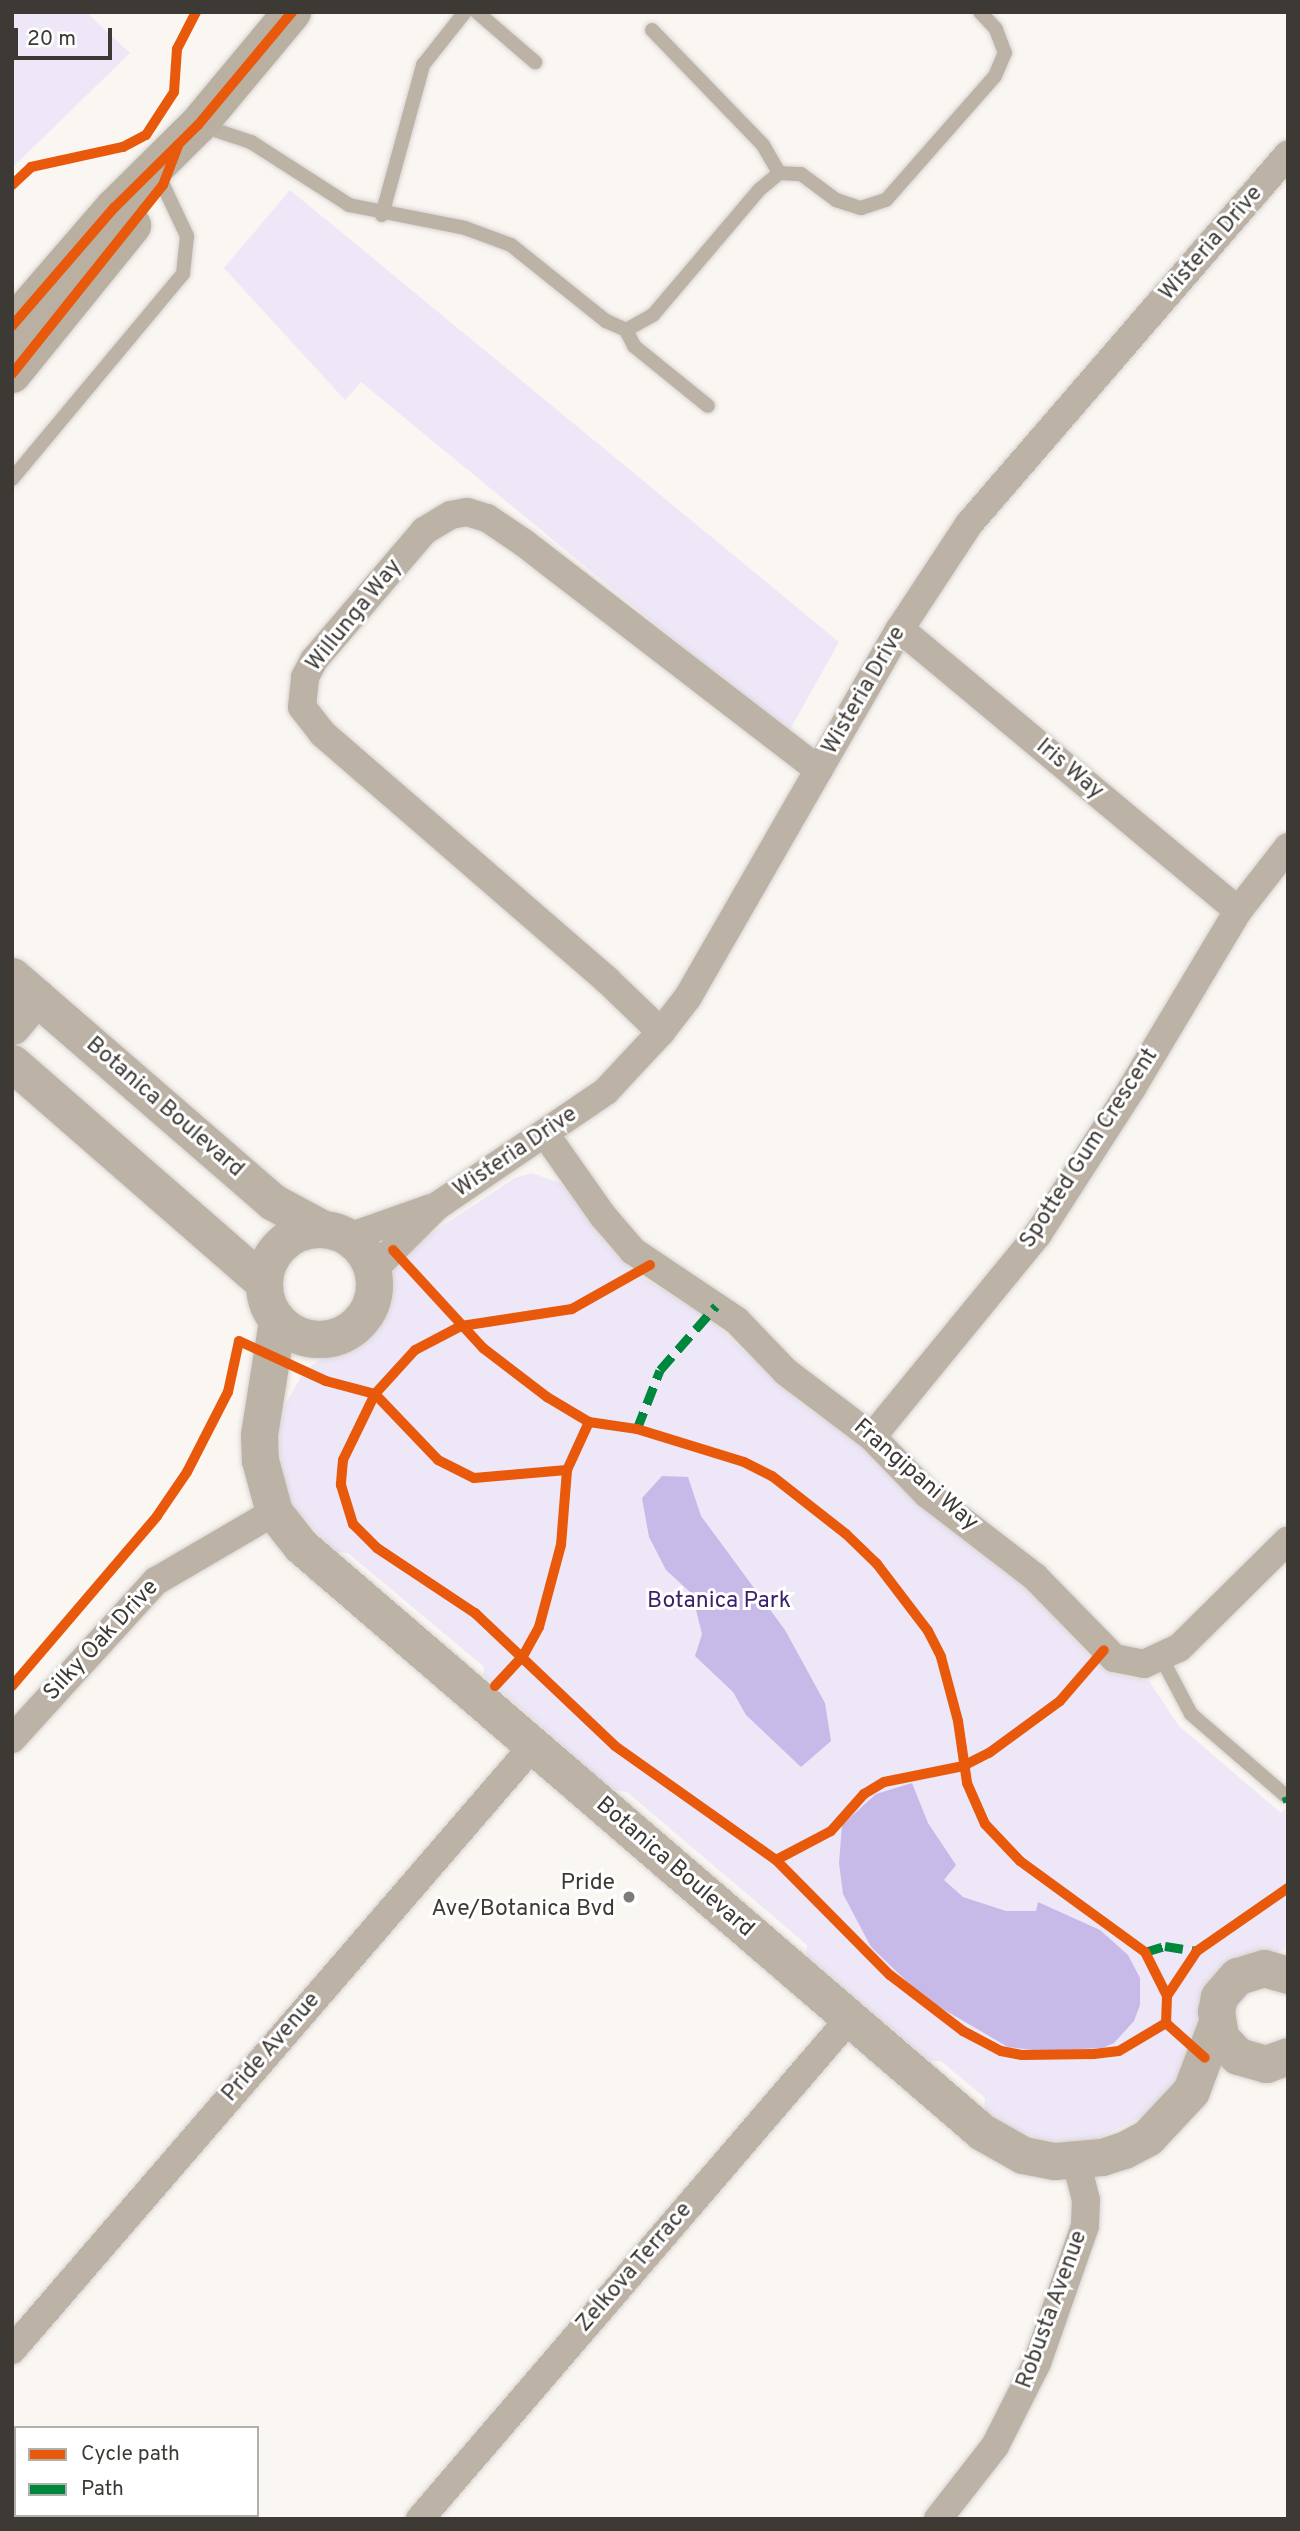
<!DOCTYPE html>
<style>
body{margin:0}
#map{position:relative;width:1300px;height:2531px;overflow:hidden;background:#faf6f2;font-family:Overpass,sans-serif}
div>[style]{position:absolute}
[style*='--x']{left:calc(var(--x)*1px);top:calc(var(--y)*1px);width:calc(var(--w)*1px);rotate:calc(var(--a)*1deg)}
.green>*{inset:0;background:#ede7f8}
.water>*{inset:0;background:#c8bae8}
.roads{filter:drop-shadow(0 0 2px #d7d4d1) drop-shadow(0 0 2px #d7d4d1)}
.service>*{height:14px;margin:-7px;padding:0 7px;transform-origin:7px;border-radius:7px;background:#bcb2a6}
.minor>*{height:28px;margin:-14px;padding:0 14px;transform-origin:14px;border-radius:14px;background:#bcb2a6}
.tertiary>*{height:37px;margin:-18.5px;padding:0 18.5px;transform-origin:18.5px;border-radius:18.5px;background:#bcb2a6}
.tertiary>.ring{margin:-18.5px;padding:0;box-sizing:content-box;background:none;border:37px solid #bcb2a6;border-radius:50%}
.secondary>*{height:38px;margin:-19px;padding:0 19px;transform-origin:19px;border-radius:19px;background:#bab0a2}
.quiet>*{height:9px;margin-top:-4.5px;transform-origin:0;background:repeating-linear-gradient(90deg,#00873e 0 18px,transparent 0 27px)}
.cycleway>*{height:10px;margin:-5px;padding:0 5px;transform-origin:5px;border-radius:5px;background:#e8590c}
.dots>*{width:19px;height:19px;translate:-50% -50%;box-sizing:border-box;border:4px solid #fff;border-radius:50%}
span{translate:-50% -50%;white-space:nowrap;text-align:center;line-height:1.15;-webkit-text-stroke:6px #fff;paint-order:stroke}
.street-label{font-size:23px;color:#3d3a36}
.park-label{font-size:23px;color:#3c206b}
.poi-label{font-size:23px;color:#3d3a36}
.right{translate:-100% -50%;text-align:right}
.frame{position:absolute;inset:0;border:14px solid #3d3a36;pointer-events:none}
.legend{position:absolute;left:14px;top:2426px;width:245px;height:91px;box-sizing:border-box;background:#fff;border:2px solid #b1b0af;margin:0;padding:9px 12px;list-style:none;font-size:21px;color:#3d3a36}
.legend li{display:flex;align-items:center;gap:14px;height:35px}
.legend b{width:35px;border:2px solid #b1b0af}
.scale{position:absolute;left:14px;top:28px;width:98px;height:32px;box-sizing:border-box;border:4px solid #3d3a36;border-top:0;padding-left:9px;font-size:21px;line-height:24px;white-space:nowrap;color:#3d3a36;-webkit-text-stroke:5px #fff;paint-order:stroke}
</style>
<div id="map">
<div class="green">
<div style="clip-path:polygon(12px 12px,86px 12px,130px 53px,12px 168px)"></div>
<div style="clip-path:polygon(290px 190px,839px 642px,788px 733px,361px 382px,345px 400px,224px 268px)"></div>
<div style="clip-path:polygon(531px 1173px,561px 1183px,609px 1247px,638px 1275px,706px 1316px,804px 1406px,865px 1446px,920px 1506px,1014px 1575px,1096px 1663px,1113px 1674px,1149px 1681px,1179px 1726px,1281px 1813px,1288px 1806px,1288px 1947px,1268px 1957px,1182px 2075px,1147px 2114px,1097px 2139px,1068px 2142px,1044px 2140px,1005px 2126px,984px 2110px,985px 2098px,941px 2061px,929px 2061px,806px 1955px,807px 1945px,627px 1792px,613px 1790px,483px 1675px,484px 1667px,348px 1553px,336px 1552px,296px 1510px,284px 1486px,278px 1434px,285px 1405px,304px 1371px,366px 1327px,379px 1307px,392px 1268px,418px 1242px,515px 1178px)"></div>
</div>
<div class="water">
<div style="clip-path:polygon(662px 1476px,688px 1477px,701px 1516px,785px 1630px,825px 1703px,831px 1741px,801px 1767px,746px 1715px,733px 1692px,695px 1656px,702px 1634px,692px 1594px,666px 1570px,649px 1537px,642px 1498px)"></div>
<div style="clip-path:polygon(912px 1783px,928px 1823px,956px 1865px,944px 1880px,963px 1897px,1006px 1911px,1036px 1911px,1038px 1902px,1100px 1930px,1128px 1955px,1140px 1978px,1140px 2005px,1134px 2021px,1114px 2043px,1103px 2048px,1041px 2051px,1008px 2047px,924px 1998px,871px 1947px,843px 1894px,839px 1863px,842px 1825px,876px 1794px)"></div>
</div>
<div class="roads">
<div class="service">
<div style="--x:477;--y:12;--w:77;--a:40.8"></div>
<div style="--x:652;--y:30;--w:160;--a:46"></div>
<div style="--x:763;--y:145;--w:32;--a:60"></div>
<div style="--x:200;--y:125;--w:54;--a:18.4"></div>
<div style="--x:251;--y:142;--w:117;--a:32.7"></div>
<div style="--x:349;--y:205;--w:118;--a:11.2"></div>
<div style="--x:465;--y:228;--w:49;--a:20.3"></div>
<div style="--x:511;--y:245;--w:122;--a:38.7"></div>
<div style="--x:606;--y:321;--w:22;--a:24"></div>
<div style="--x:626;--y:330;--w:31;--a:-29"></div>
<div style="--x:653;--y:315;--w:164;--a:-49.7"></div>
<div style="--x:759;--y:190;--w:26;--a:-40"></div>
<div style="--x:779;--y:173;--w:22;--a:3"></div>
<div style="--x:801;--y:174;--w:44;--a:36.6"></div>
<div style="--x:836;--y:200;--w:26;--a:18"></div>
<div style="--x:861;--y:208;--w:26;--a:-18"></div>
<div style="--x:886;--y:200;--w:165;--a:-48.7"></div>
<div style="--x:995;--y:76;--w:25;--a:-67"></div>
<div style="--x:1005;--y:53;--w:26;--a:-111"></div>
<div style="--x:996;--y:29;--w:23;--a:-133"></div>
<div style="--x:382;--y:215;--w:156;--a:-74.7"></div>
<div style="--x:423;--y:65;--w:68;--a:-51.6"></div>
<div style="--x:626;--y:330;--w:18;--a:63"></div>
<div style="--x:634;--y:346;--w:95;--a:39"></div>
<div style="--x:12;--y:479;--w:267;--a:-50.2"></div>
<div style="--x:183;--y:274;--w:38;--a:-84"></div>
<div style="--x:187;--y:236;--w:56;--a:-115.2"></div>
<div style="--x:1162;--y:1659;--w:62;--a:62.2"></div>
<div style="--x:1191;--y:1714;--w:125;--a:40.8"></div>
</div>
<div class="minor">
<div style="--x:900;--y:629;--w:440;--a:39.8"></div>
<div style="--x:661;--y:1032;--w:75;--a:-136.1"></div>
<div style="--x:607;--y:980;--w:376;--a:-139.1"></div>
<div style="--x:323;--y:734;--w:34;--a:-128"></div>
<div style="--x:302;--y:707;--w:30;--a:-84"></div>
<div style="--x:305;--y:677;--w:19;--a:-62"></div>
<div style="--x:314;--y:660;--w:170;--a:-49.5"></div>
<div style="--x:424;--y:531;--w:31;--a:-31"></div>
<div style="--x:451;--y:515;--w:16;--a:-11"></div>
<div style="--x:467;--y:512;--w:21;--a:17"></div>
<div style="--x:487;--y:518;--w:45;--a:34"></div>
<div style="--x:524;--y:543;--w:372;--a:37.6"></div>
<div style="--x:546;--y:1135;--w:99;--a:54.9"></div>
<div style="--x:603;--y:1216;--w:46;--a:49.4"></div>
<div style="--x:633;--y:1251;--w:125;--a:33.9"></div>
<div style="--x:737;--y:1321;--w:71;--a:46.1"></div>
<div style="--x:786;--y:1372;--w:108;--a:37.1"></div>
<div style="--x:872;--y:1437;--w:79;--a:46"></div>
<div style="--x:927;--y:1494;--w:136;--a:37.5"></div>
<div style="--x:1035;--y:1577;--w:113;--a:45.7"></div>
<div style="--x:1114;--y:1658;--w:31;--a:11"></div>
<div style="--x:1144;--y:1664;--w:38;--a:-25"></div>
<div style="--x:1179;--y:1648;--w:153;--a:-44.7"></div>
<div style="--x:349;--y:1237;--w:87;--a:-19.5"></div>
<div style="--x:373;--y:1270;--w:91;--a:-45"></div>
<div style="--x:437;--y:1206;--w:204;--a:-34.2"></div>
<div style="--x:606;--y:1091;--w:81;--a:-47"></div>
<div style="--x:661;--y:1032;--w:44;--a:-52.4"></div>
<div style="--x:688;--y:997;--w:425;--a:-60.1"></div>
<div style="--x:900;--y:629;--w:126;--a:-56.7"></div>
<div style="--x:969;--y:524;--w:488;--a:-49.2"></div>
<div style="--x:872;--y:1437;--w:262;--a:-50.7"></div>
<div style="--x:1038;--y:1234;--w:174;--a:-57.2"></div>
<div style="--x:1132;--y:1088;--w:206;--a:-59.1"></div>
<div style="--x:1238;--y:911;--w:81;--a:-52"></div>
<div style="--x:12;--y:1739;--w:214;--a:-47.7"></div>
<div style="--x:156;--y:1581;--w:137;--a:-30.3"></div>
<div style="--x:12;--y:2350;--w:798;--a:-49.22"></div>
<div style="--x:420;--y:2519;--w:660;--a:-49.36"></div>
<div style="--x:938;--y:2519;--w:93;--a:-52"></div>
<div style="--x:995;--y:2446;--w:93;--a:-63.2"></div>
<div style="--x:1037;--y:2363;--w:145;--a:-70.7"></div>
<div style="--x:1085;--y:2226;--w:26;--a:-88"></div>
<div style="--x:1086;--y:2200;--w:40;--a:-104.4"></div>
</div>
<div class="tertiary">
<div style="--x:12;--y:976;--w:345;--a:40.9"></div>
<div style="--x:273;--y:1202;--w:57;--a:28.4"></div>
<div style="--x:12;--y:1026;--w:38;--a:-50"></div>
<div style="--x:12;--y:1063;--w:333;--a:41.1"></div>
<div class="ring" style="left:264px;top:1229px;width:73px;height:73px"></div>
<div style="--x:277;--y:1321;--w:115;--a:99"></div>
<div style="--x:259;--y:1435;--w:25;--a:88"></div>
<div style="--x:260;--y:1460;--w:54;--a:74.9"></div>
<div style="--x:274;--y:1512;--w:43;--a:51.5"></div>
<div style="--x:301;--y:1546;--w:898;--a:40.71"></div>
<div style="--x:982;--y:2132;--w:47;--a:29.3"></div>
<div style="--x:1023;--y:2155;--w:32;--a:11"></div>
<div style="--x:1054;--y:2161;--w:48;--a:-4.8"></div>
<div style="--x:1102;--y:2157;--w:23;--a:-18"></div>
<div style="--x:1124;--y:2150;--w:27;--a:-28"></div>
<div style="--x:1148;--y:2137;--w:63;--a:-46.9"></div>
<div style="--x:1191;--y:2091;--w:71;--a:-69.3"></div>
<div style="--x:1288;--y:1975;--w:25;--a:-164"></div>
<div style="--x:1264;--y:1968;--w:28;--a:163"></div>
<div style="--x:1237;--y:1976;--w:28;--a:131"></div>
<div style="--x:1219;--y:1997;--w:14;--a:102"></div>
<div style="--x:1216;--y:2011;--w:26;--a:81"></div>
<div style="--x:1220;--y:2037;--w:26;--a:47"></div>
<div style="--x:1238;--y:2056;--w:29;--a:16"></div>
<div style="--x:1266;--y:2064;--w:23;--a:-20"></div>
</div>
<div class="secondary">
<div style="--x:12;--y:326;--w:156;--a:-49.2"></div>
<div style="--x:114;--y:208;--w:118;--a:-44.7"></div>
<div style="--x:198;--y:125;--w:147;--a:-50.2"></div>
<div style="--x:12;--y:374;--w:191;--a:-51"></div>
</div>
</div>
<div class="quiet">
<div style="--x:637;--y:1429;--w:63;--a:-68.7"></div>
<div style="--x:660;--y:1370;--w:85;--a:-48.8"></div>
<div style="--x:1286;--y:1796;--w:6;--a:72"></div>
<div style="--x:1145;--y:1952;--w:21;--a:-17"></div>
<div style="--x:1165;--y:1946;--w:32;--a:9"></div>
</div>
<div class="cycleway">
<div style="--x:12;--y:185;--w:26;--a:-43"></div>
<div style="--x:31;--y:167;--w:94;--a:-12.3"></div>
<div style="--x:123;--y:147;--w:26;--a:-28"></div>
<div style="--x:146;--y:135;--w:51;--a:-56.9"></div>
<div style="--x:174;--y:92;--w:43;--a:-86"></div>
<div style="--x:177;--y:49;--w:42;--a:-62.8"></div>
<div style="--x:12;--y:326;--w:156;--a:-49.2"></div>
<div style="--x:114;--y:208;--w:118;--a:-44.7"></div>
<div style="--x:198;--y:125;--w:147;--a:-50.2"></div>
<div style="--x:12;--y:374;--w:242;--a:-51.4"></div>
<div style="--x:163;--y:185;--w:42;--a:-69"></div>
<div style="--x:393;--y:1250;--w:133;--a:47.4"></div>
<div style="--x:483;--y:1348;--w:81;--a:37.4"></div>
<div style="--x:547;--y:1397;--w:49;--a:30.8"></div>
<div style="--x:589;--y:1422;--w:49;--a:8.3"></div>
<div style="--x:637;--y:1429;--w:112;--a:17.1"></div>
<div style="--x:744;--y:1462;--w:31;--a:27"></div>
<div style="--x:772;--y:1476;--w:94;--a:38.1"></div>
<div style="--x:846;--y:1534;--w:43;--a:44.1"></div>
<div style="--x:877;--y:1564;--w:84;--a:52.7"></div>
<div style="--x:928;--y:1631;--w:29;--a:63"></div>
<div style="--x:941;--y:1657;--w:66;--a:75.1"></div>
<div style="--x:958;--y:1721;--w:63;--a:81.7"></div>
<div style="--x:967;--y:1783;--w:45;--a:66.3"></div>
<div style="--x:985;--y:1824;--w:51;--a:46.6"></div>
<div style="--x:1020;--y:1861;--w:155;--a:36.1"></div>
<div style="--x:1145;--y:1952;--w:49;--a:63.4"></div>
<div style="--x:1167;--y:1996;--w:27;--a:92"></div>
<div style="--x:1166;--y:2023;--w:52;--a:41.9"></div>
<div style="--x:650;--y:1265;--w:90;--a:150.6"></div>
<div style="--x:572;--y:1309;--w:112;--a:171.3"></div>
<div style="--x:461;--y:1326;--w:52;--a:152.4"></div>
<div style="--x:415;--y:1350;--w:59;--a:132.3"></div>
<div style="--x:375;--y:1394;--w:73;--a:115.9"></div>
<div style="--x:343;--y:1460;--w:25;--a:95"></div>
<div style="--x:341;--y:1485;--w:41;--a:72.9"></div>
<div style="--x:353;--y:1524;--w:34;--a:45"></div>
<div style="--x:377;--y:1548;--w:118;--a:33.6"></div>
<div style="--x:475;--y:1613;--w:193;--a:43.5"></div>
<div style="--x:615;--y:1746;--w:197;--a:35.3"></div>
<div style="--x:776;--y:1860;--w:162;--a:45.3"></div>
<div style="--x:890;--y:1975;--w:92;--a:37.5"></div>
<div style="--x:963;--y:2031;--w:43;--a:27.8"></div>
<div style="--x:1001;--y:2051;--w:21;--a:11"></div>
<div style="--x:1022;--y:2055;--w:72;--a:-0.8"></div>
<div style="--x:1094;--y:2054;--w:25;--a:-7"></div>
<div style="--x:1119;--y:2051;--w:55;--a:-30.8"></div>
<div style="--x:12;--y:1686;--w:223;--a:-49.5"></div>
<div style="--x:157;--y:1516;--w:53;--a:-55.7"></div>
<div style="--x:187;--y:1472;--w:90;--a:-62.9"></div>
<div style="--x:228;--y:1392;--w:52;--a:-77.8"></div>
<div style="--x:239;--y:1341;--w:96;--a:24.7"></div>
<div style="--x:326;--y:1381;--w:51;--a:14.9"></div>
<div style="--x:375;--y:1394;--w:91;--a:46.3"></div>
<div style="--x:438;--y:1460;--w:40;--a:26.6"></div>
<div style="--x:474;--y:1478;--w:93;--a:-4.9"></div>
<div style="--x:567;--y:1470;--w:53;--a:-65.4"></div>
<div style="--x:495;--y:1686;--w:41;--a:-47"></div>
<div style="--x:523;--y:1656;--w:33;--a:-61"></div>
<div style="--x:539;--y:1627;--w:85;--a:-75"></div>
<div style="--x:561;--y:1545;--w:75;--a:-85.4"></div>
<div style="--x:776;--y:1860;--w:62;--a:-27.8"></div>
<div style="--x:831;--y:1831;--w:50;--a:-48.3"></div>
<div style="--x:864;--y:1794;--w:23;--a:-31"></div>
<div style="--x:884;--y:1782;--w:81;--a:-11.4"></div>
<div style="--x:963;--y:1766;--w:29;--a:-27"></div>
<div style="--x:989;--y:1753;--w:88;--a:-36.2"></div>
<div style="--x:1060;--y:1701;--w:67;--a:-49.2"></div>
<div style="--x:1167;--y:1996;--w:54;--a:-56.3"></div>
<div style="--x:1197;--y:1951;--w:111;--a:-34.7"></div>
</div>
<div class="dots">
<div style="left:629px;top:1897px;background:#7f7c78"></div>
</div>
<div class="street-label">
<span style="left:1212px;top:244px;rotate:-49deg">Wisteria Drive</span>
<span style="left:355px;top:616px;rotate:-51deg">Willunga Way</span>
<span style="left:865px;top:691px;rotate:-60deg">Wisteria Drive</span>
<span style="left:1069px;top:770px;rotate:40deg">Iris Way</span>
<span style="left:164px;top:1108px;rotate:41deg">Botanica Boulevard</span>
<span style="left:1090px;top:1149px;rotate:-57deg">Spotted Gum Crescent</span>
<span style="left:516px;top:1153px;rotate:-34deg">Wisteria Drive</span>
<span style="left:915px;top:1476px;rotate:41deg">Frangipani Way</span>
<span style="left:102px;top:1641px;rotate:-47deg">Silky Oak Drive</span>
<span style="left:674px;top:1868px;rotate:41deg">Botanica Boulevard</span>
<span style="left:272px;top:2048px;rotate:-49deg">Pride Avenue</span>
<span style="left:635px;top:2268px;rotate:-49deg">Zelkova Terrace</span>
<span style="left:1053px;top:2310px;rotate:-70deg">Robusta Avenue</span>
</div>
<div class="park-label">
<span style="left:719px;top:1602px">Botanica Park</span>
</div>
<div class="poi-label">
<span class="right" style="left:615px;top:1897px">Pride<br>Ave/Botanica Bvd</span>
</div>
<div class="frame"></div>
<ul class="legend">
<li><b style="height:9px;background:#e8590c"></b>Cycle path</li>
<li><b style="height:9px;background:#00873e"></b>Path</li>
</ul>
<div class="scale">20 m</div>
</div>
